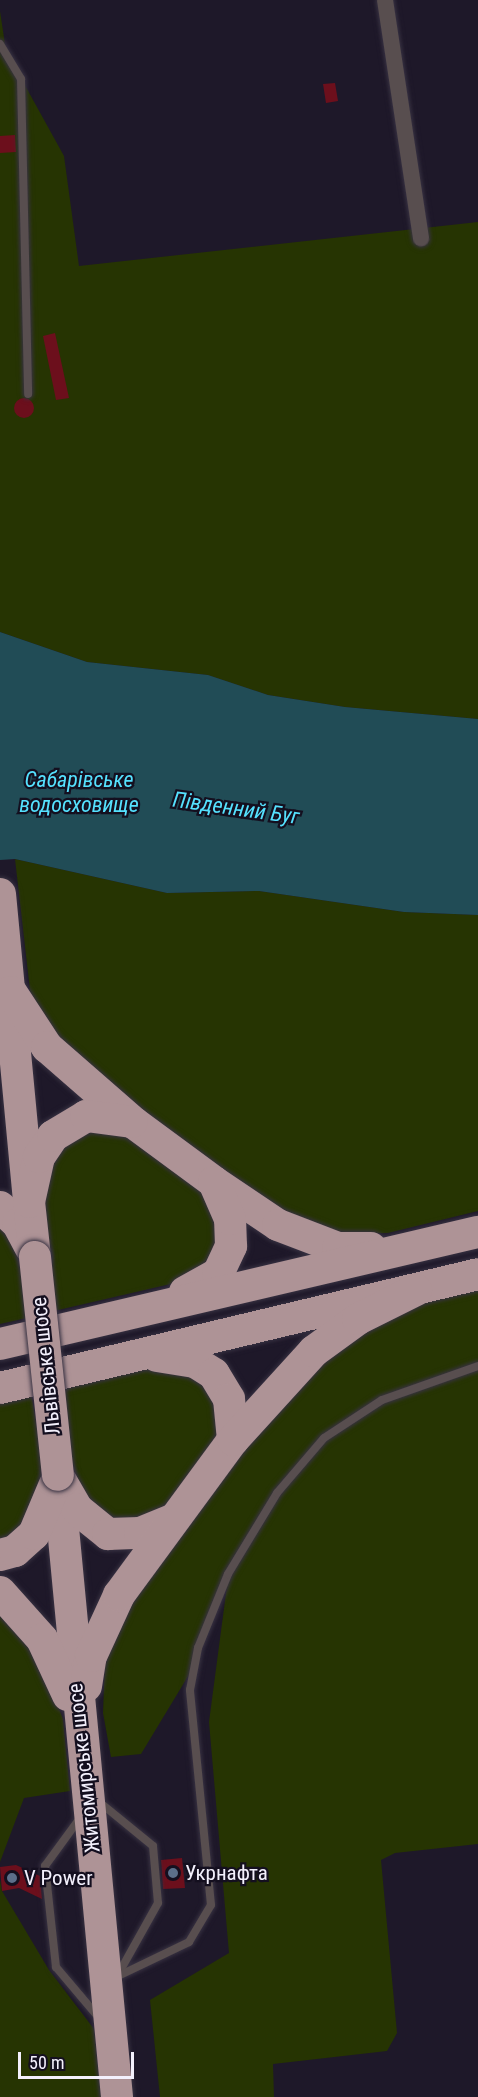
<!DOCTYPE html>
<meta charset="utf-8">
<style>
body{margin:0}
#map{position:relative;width:478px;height:2097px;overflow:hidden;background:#1e1829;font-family:"Roboto Condensed",sans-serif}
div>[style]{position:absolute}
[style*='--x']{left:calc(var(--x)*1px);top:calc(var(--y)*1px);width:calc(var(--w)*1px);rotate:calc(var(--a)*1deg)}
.green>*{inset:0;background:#263402}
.water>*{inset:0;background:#214c56}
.building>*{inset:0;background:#6c0f1c}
.round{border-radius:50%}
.roads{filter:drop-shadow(0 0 2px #383242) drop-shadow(0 0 2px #383242)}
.lane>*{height:8px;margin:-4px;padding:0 4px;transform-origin:4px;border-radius:4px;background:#584e4f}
.street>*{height:16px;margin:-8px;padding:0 8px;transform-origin:8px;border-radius:8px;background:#584e4f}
.highway>*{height:32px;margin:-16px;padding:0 16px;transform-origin:16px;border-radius:16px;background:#ae9396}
.bridges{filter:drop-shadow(0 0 2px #383242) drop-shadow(0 0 2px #383242)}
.highway-bridge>*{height:32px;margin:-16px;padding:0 16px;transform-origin:16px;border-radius:16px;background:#ae9396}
.dots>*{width:16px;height:16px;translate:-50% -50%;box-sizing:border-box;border:3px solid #140f1f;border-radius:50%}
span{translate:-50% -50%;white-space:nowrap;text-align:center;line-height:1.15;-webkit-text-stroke:4.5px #140f1f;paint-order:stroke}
.street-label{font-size:21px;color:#f3f0fc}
.poi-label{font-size:21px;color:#f3f0fc}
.left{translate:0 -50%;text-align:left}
.water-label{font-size:22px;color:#55e1fe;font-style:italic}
.scale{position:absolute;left:18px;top:2052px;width:116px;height:27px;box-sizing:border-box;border:3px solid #f3f0fc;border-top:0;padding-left:8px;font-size:18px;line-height:21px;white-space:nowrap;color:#f3f0fc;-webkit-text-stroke:4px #140f1f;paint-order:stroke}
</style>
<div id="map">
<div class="green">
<div style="clip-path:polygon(0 11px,6px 51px,64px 156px,79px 266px,478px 222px,478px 719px,345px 707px,268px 695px,208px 675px,87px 662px,0 632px)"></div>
<div style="clip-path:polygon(15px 859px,167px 893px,259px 891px,404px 912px,478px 915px,478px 1211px,388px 1233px,341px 1234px,288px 1216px,93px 1081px,31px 999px)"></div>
<div style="clip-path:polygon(111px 1128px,202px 1180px,219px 1228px,214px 1251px,206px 1269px,188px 1280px,54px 1311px,40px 1200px,46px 1167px,70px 1135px)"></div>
<div style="clip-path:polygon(0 1222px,19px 1249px,27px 1318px,0 1324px)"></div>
<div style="clip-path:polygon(478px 1288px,478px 1844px,395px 1853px,381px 1860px,397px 2033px,387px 2051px,273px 2064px,274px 2097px,160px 2097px,150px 2000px,229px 1953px,209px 1722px,228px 1578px,193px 1668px,141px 1754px,111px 1757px,103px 1713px,105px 1658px,130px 1606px,160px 1559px,290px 1392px,349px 1338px,413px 1305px)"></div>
<div style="clip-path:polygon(148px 1363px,201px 1369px,229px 1428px,172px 1507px,126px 1529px,75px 1493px,63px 1384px)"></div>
<div style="clip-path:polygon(31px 1392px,46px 1483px,41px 1508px,0 1545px,0 1399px)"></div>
<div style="clip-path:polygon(0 1614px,17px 1629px,46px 1675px,63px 1719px,70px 1791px,24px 1798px,0 1862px)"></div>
<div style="clip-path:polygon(0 1880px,2px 1891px,49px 1970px,94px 2029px,101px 2097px,0 2097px)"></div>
</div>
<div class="water">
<div style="clip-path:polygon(0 632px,87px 662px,208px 675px,268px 695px,345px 707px,478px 719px,478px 915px,404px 912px,259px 891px,167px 893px,15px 859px,0 860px)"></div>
</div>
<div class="building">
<div style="clip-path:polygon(335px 83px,338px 101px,326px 103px,323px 84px)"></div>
<div style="clip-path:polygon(15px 135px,16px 152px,0 153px,0 136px)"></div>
<div style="clip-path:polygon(55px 333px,69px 398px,56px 400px,43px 336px)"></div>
<div class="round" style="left:14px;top:398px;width:20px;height:20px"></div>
<div style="clip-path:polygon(182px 1858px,185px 1888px,163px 1889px,161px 1860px)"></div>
<div style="clip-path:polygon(16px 1865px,40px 1876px,42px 1899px,19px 1888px,2px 1891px,0 1867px)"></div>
</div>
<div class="roads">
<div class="lane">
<div style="--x:0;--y:44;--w:41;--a:59"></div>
<div style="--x:21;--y:79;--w:315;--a:88.7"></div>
<div style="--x:98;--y:1801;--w:71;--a:39.3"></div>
<div style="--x:153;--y:1846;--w:57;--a:85"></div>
<div style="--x:158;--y:1903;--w:78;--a:119.2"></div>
<div style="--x:80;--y:1818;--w:59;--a:126.1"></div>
<div style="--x:45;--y:1866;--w:102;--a:83.8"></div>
<div style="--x:56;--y:1967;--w:68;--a:49.8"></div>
<div style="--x:114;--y:1978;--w:83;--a:-25.6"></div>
<div style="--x:189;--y:1942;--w:43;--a:-59.3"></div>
<div style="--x:211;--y:1905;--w:216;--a:-95.6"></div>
<div style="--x:190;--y:1690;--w:43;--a:-79.2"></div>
<div style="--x:198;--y:1648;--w:80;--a:-67.9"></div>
<div style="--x:228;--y:1574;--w:95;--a:-58.8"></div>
<div style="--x:277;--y:1493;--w:72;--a:-49.5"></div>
<div style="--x:324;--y:1438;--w:69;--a:-33.2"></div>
<div style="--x:382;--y:1400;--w:102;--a:-19.5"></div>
</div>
<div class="street">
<div style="--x:385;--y:0;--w:241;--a:81.4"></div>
</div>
<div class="highway">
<div style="--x:0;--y:894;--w:309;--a:84.6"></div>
<div style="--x:11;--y:992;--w:66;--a:56.8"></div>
<div style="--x:47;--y:1047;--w:116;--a:41.1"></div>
<div style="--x:134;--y:1123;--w:99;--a:36.4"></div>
<div style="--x:214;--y:1182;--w:77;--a:33.9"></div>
<div style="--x:278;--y:1225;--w:64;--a:21"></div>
<div style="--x:338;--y:1248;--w:33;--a:0"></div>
<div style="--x:0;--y:1207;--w:25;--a:43"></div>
<div style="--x:18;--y:1224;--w:27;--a:62"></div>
<div style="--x:35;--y:1257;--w:55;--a:-96.2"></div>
<div style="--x:29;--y:1202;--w:46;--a:-77.5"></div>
<div style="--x:39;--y:1157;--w:25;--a:-56"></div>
<div style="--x:53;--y:1136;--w:39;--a:-31"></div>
<div style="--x:86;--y:1116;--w:46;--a:7.4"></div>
<div style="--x:185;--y:1292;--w:38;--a:-29"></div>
<div style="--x:218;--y:1274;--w:31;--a:-65"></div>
<div style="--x:231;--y:1246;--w:27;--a:-92"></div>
<div style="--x:230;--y:1219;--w:40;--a:-113.4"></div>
<div style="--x:0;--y:1344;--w:491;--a:-13.2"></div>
<div style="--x:157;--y:1356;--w:38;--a:9"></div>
<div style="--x:195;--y:1362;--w:22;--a:32"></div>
<div style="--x:214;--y:1374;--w:29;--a:59"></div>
<div style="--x:229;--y:1399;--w:41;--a:84.4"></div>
<div style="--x:0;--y:1388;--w:491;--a:-13.4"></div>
<div style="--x:58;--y:1475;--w:625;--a:84.58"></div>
<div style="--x:61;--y:1481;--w:32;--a:60"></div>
<div style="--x:77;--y:1509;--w:40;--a:39"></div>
<div style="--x:108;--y:1534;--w:32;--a:-2"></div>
<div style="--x:140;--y:1533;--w:35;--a:-22"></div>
<div style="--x:0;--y:1555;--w:16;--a:-15"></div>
<div style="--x:15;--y:1551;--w:25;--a:-42"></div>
<div style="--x:34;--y:1534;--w:54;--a:-67.2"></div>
<div style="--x:0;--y:1592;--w:63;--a:48.2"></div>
<div style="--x:42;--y:1639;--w:62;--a:65.1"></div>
<div style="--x:86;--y:1686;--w:30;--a:-81"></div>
<div style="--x:91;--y:1656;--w:67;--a:-65.3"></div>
<div style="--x:119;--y:1595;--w:192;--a:-53.7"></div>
<div style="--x:233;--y:1440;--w:120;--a:-47.7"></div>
<div style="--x:314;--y:1351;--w:54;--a:-36"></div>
<div style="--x:358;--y:1319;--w:65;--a:-26.6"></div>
</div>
</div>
<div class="bridges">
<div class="highway-bridge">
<div style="--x:35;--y:1257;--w:219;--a:84"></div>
</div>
</div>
<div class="dots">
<div style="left:173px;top:1873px;background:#5c6f8a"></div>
<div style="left:12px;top:1878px;background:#5c6f8a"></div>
</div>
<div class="street-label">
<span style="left:46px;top:1366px;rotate:-96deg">Львівське шосе</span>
<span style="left:84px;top:1768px;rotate:-96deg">Житомирське шосе</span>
</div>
<div class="poi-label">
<span class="left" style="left:185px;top:1873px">Укрнафта</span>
<span class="left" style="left:24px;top:1878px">V Power</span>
</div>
<div class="water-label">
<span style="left:79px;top:792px">Сабарівське<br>водосховище</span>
<span style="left:236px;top:808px;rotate:8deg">Південний Буг</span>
</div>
<div class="scale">50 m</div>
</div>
